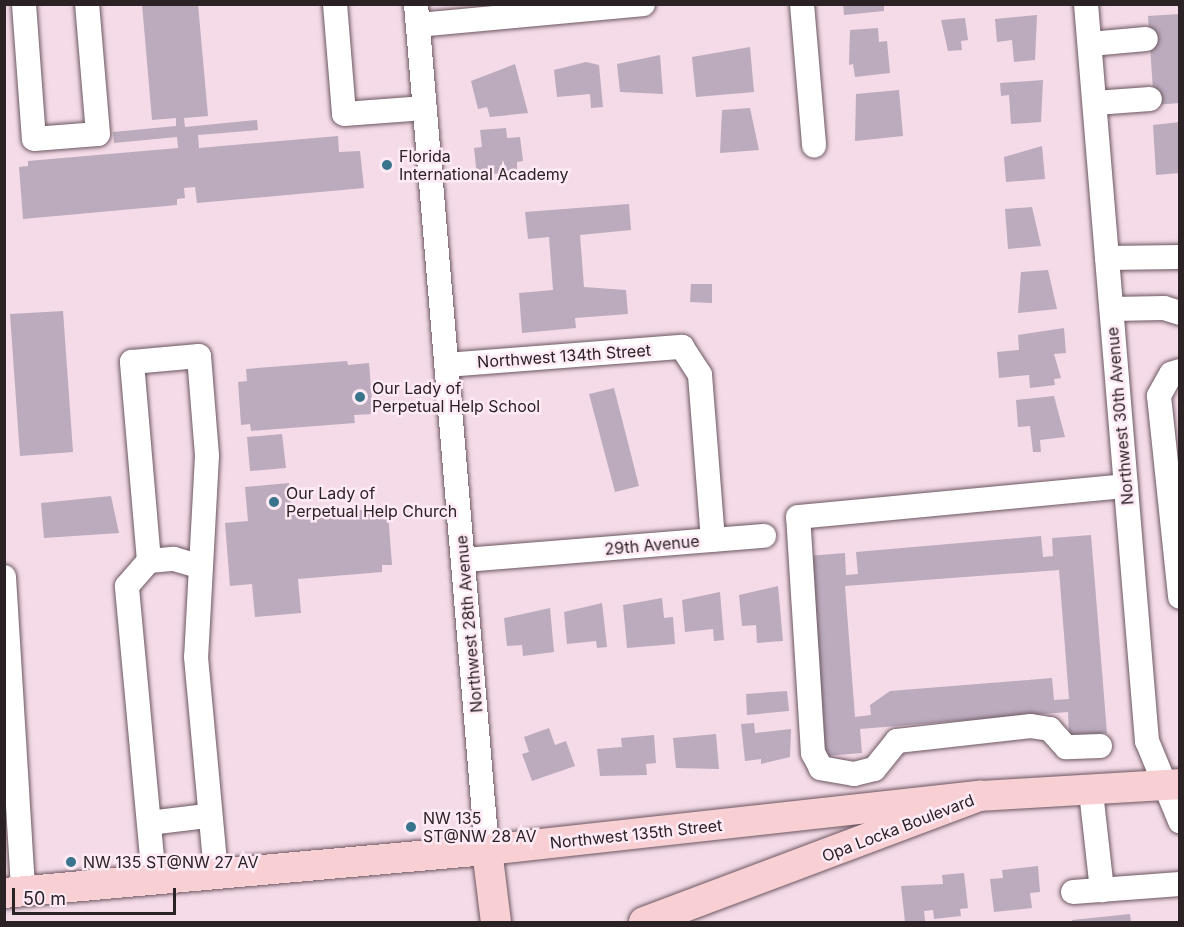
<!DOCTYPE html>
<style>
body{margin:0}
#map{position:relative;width:1184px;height:927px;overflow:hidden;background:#f4dbe7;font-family:Inter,sans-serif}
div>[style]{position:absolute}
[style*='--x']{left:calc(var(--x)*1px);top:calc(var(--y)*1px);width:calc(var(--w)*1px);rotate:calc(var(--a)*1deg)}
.building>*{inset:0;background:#bbabbd}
.roads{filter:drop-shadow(0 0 2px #6c5761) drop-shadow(0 0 2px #6c5761)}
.minor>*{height:24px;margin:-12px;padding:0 12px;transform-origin:12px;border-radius:12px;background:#fff}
.major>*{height:30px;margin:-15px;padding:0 15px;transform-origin:15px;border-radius:15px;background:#f8d0d4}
.dots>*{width:16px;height:16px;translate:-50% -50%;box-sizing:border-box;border:3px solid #feeaf4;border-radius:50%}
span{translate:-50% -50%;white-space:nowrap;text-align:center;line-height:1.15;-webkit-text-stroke:5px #feeaf4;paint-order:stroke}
.poi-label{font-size:16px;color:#2b2226}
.left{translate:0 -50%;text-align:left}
.street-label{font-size:16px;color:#2b2226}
.frame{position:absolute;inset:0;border:6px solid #2b2226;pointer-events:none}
.scale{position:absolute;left:12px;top:888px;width:164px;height:27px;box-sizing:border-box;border:3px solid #2b2226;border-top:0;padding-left:8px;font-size:18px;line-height:21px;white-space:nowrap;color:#2b2226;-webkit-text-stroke:4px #feeaf4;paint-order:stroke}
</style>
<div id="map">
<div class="building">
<div style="clip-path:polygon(142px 4px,198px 4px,208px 116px,184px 118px,185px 127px,257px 120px,258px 130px,198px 135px,199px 148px,338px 136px,339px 152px,360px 151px,364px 188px,197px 203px,195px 187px,184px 188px,185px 198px,177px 199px,177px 205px,23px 219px,19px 167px,28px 166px,28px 161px,178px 148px,177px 137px,114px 143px,113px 132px,176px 126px,176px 118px,152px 120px)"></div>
<div style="clip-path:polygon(843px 4px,884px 4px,884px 11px,844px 15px)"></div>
<div style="clip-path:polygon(1180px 14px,1180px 103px,1154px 105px,1148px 16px)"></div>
<div style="clip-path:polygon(1037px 15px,1035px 60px,1014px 62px,1012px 40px,997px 42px,995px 19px)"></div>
<div style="clip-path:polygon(965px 18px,968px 40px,961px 41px,962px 50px,948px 51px,941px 20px)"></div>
<div style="clip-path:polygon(878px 28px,879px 42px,887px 41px,890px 73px,855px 77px,853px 64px,849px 65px,850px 30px)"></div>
<div style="clip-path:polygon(750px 47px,754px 92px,696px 97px,692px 57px)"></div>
<div style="clip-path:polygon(660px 55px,663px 94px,620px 92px,617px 64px)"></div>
<div style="clip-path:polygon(586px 62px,599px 65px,603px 107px,591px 108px,590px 94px,557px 97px,554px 70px)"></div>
<div style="clip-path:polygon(515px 64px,528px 113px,490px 117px,487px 107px,478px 109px,471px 81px)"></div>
<div style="clip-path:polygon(1043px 80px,1041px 122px,1011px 124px,1009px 95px,1001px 96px,1000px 83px)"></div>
<div style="clip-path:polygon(899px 90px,903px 136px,855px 141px,856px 94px)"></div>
<div style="clip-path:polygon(750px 108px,759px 150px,720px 153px,722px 110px)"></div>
<div style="clip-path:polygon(1180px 122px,1180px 173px,1156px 175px,1153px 125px)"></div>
<div style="clip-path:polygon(506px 128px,507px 138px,520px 137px,523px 161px,517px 162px,517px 171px,477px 176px,474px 148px,482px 147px,480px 130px)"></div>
<div style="clip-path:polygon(1042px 146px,1045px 179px,1006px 182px,1004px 157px)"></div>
<div style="clip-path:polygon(629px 204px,631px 230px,580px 235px,584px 287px,626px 290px,628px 314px,575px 318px,576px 328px,522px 333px,519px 293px,553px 290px,549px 237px,528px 239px,525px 212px)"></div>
<div style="clip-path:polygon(1032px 207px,1041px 246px,1008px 249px,1005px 209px)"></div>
<div style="clip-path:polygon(1048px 270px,1057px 309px,1018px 313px,1021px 272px)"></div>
<div style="clip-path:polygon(691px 284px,712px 284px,712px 303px,690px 302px)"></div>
<div style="clip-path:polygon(63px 311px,73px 452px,20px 456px,10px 314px)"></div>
<div style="clip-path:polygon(1064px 328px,1066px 353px,1054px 354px,1061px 378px,1054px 379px,1055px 385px,1030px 388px,1029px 375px,999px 378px,997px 352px,1019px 350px,1018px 335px)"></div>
<div style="clip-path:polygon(347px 361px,348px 365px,369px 363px,373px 414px,354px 415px,355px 423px,251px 431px,250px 424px,241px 425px,238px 382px,247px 381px,246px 369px)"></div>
<div style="clip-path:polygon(614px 388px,639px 486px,615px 492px,589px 394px)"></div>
<div style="clip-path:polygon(1054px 396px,1065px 437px,1040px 440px,1041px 452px,1033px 452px,1030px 426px,1018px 427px,1016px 400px)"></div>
<div style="clip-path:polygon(282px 434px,286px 468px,250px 471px,247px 437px)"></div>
<div style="clip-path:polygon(289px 483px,292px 515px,374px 509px,375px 514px,388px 513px,392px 565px,382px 565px,382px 572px,298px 579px,301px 613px,255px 617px,252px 584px,230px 586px,225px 523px,248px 521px,245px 487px)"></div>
<div style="clip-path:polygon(111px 496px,119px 533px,44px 538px,41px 503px)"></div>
<div style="clip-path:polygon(evenodd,1091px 535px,1107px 733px,1069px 736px,1068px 712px,860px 729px,862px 753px,825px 756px,808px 556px,845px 553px,846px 575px,858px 574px,856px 552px,1041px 536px,1043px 557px,1053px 556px,1052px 538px,1091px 535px,1059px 570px,1069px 699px,1054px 700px,1052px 678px,890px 691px,870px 705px,871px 715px,855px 717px,845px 586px,1059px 570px)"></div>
<div style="clip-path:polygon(778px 586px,783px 641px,757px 643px,756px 625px,742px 626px,739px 595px)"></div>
<div style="clip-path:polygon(720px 592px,724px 640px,714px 641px,713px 629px,685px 632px,682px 600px)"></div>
<div style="clip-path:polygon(662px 598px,664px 618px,673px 617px,675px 644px,627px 648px,623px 605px)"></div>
<div style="clip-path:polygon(602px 603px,607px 647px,597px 648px,596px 641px,567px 644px,564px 612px)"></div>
<div style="clip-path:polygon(550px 608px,554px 652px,523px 656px,522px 645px,507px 646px,504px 618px)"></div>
<div style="clip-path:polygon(787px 691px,789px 711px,747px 715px,746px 694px)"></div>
<div style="clip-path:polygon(754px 723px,755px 733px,791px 729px,790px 757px,761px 764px,761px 759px,745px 761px,741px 724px)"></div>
<div style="clip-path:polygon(549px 728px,555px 745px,566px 741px,575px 766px,532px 781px,522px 754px,529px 752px,524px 737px)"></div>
<div style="clip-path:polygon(716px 734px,719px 769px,676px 768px,673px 738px)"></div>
<div style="clip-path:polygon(654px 735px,656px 763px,646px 764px,647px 775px,600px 776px,597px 749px,622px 747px,621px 738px)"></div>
<div style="clip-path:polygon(1038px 866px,1040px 892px,1030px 893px,1032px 908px,994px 912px,990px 879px,1003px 878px,1002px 870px)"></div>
<div style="clip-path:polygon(964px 873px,968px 908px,960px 909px,961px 916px,934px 919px,933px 910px,924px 911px,925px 921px,905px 922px,901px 886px,943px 884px,942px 875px)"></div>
<div style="clip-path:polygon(1130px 914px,1131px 922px,1072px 922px,1072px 920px)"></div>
</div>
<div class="roads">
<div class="minor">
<div style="--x:24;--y:4;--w:135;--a:85.8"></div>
<div style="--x:34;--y:139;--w:64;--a:-4.5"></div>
<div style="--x:98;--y:134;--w:130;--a:-94.8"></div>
<div style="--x:335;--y:4;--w:110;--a:85.3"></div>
<div style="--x:344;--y:114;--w:81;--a:-4.2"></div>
<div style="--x:416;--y:4;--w:849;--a:85.2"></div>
<div style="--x:802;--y:4;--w:142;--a:85.1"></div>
<div style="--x:1086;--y:4;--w:740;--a:85.27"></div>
<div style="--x:1147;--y:741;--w:87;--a:67.6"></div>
<div style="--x:418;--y:25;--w:226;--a:-5.3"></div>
<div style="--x:1090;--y:44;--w:56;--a:-5.1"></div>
<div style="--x:1095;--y:103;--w:55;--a:-4.2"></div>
<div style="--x:1107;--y:258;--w:73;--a:-0.8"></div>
<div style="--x:1112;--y:309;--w:52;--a:-1.1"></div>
<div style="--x:1164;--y:308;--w:17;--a:17"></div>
<div style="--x:446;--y:365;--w:237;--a:-4.4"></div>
<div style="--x:682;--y:347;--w:33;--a:57"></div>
<div style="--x:700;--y:375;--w:165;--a:85.5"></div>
<div style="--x:1180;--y:371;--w:9;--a:162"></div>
<div style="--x:1171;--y:374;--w:25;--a:119"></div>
<div style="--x:1159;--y:396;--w:202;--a:84"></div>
<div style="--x:464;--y:560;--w:301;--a:-4.6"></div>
<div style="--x:149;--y:561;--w:200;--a:-94.9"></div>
<div style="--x:132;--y:362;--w:67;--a:-5.1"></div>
<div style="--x:199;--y:356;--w:100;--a:85.4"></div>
<div style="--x:207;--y:456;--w:201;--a:93.1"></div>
<div style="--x:196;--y:657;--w:218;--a:84.7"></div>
<div style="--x:4;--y:577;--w:315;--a:86.5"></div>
<div style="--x:1100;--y:746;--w:34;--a:178"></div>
<div style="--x:1066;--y:747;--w:24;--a:-132"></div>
<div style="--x:1050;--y:729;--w:19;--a:-171"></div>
<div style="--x:1031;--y:726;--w:135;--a:173.6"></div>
<div style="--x:897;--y:741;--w:36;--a:129"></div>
<div style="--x:874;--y:769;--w:21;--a:166"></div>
<div style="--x:854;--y:774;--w:34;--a:-170"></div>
<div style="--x:821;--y:768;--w:17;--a:-118"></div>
<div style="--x:813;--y:753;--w:236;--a:-93.6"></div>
<div style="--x:798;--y:517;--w:329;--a:-5.4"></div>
<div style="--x:1091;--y:792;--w:99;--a:83.6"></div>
<div style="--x:149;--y:823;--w:58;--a:-6.9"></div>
<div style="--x:154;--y:879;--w:294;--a:-95.3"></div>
<div style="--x:127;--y:586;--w:33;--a:-49"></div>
<div style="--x:149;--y:561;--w:25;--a:-5"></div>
<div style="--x:174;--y:559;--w:26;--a:16"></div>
<div style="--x:1073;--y:892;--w:107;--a:-4.3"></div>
</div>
<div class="major">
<div style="--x:487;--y:850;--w:73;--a:82.9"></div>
<div style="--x:4;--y:893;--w:485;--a:-5.1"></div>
<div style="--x:487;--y:850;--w:496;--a:-6.3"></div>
<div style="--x:644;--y:922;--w:359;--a:-20.6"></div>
<div style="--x:980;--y:796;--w:200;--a:-3.4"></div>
</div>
</div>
<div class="dots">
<div style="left:387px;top:165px;background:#38748b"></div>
<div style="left:360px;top:397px;background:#38748b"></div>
<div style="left:274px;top:502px;background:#38748b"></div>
<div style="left:411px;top:827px;background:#38748b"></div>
<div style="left:71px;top:862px;background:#38748b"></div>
</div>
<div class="poi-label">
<span class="left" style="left:399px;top:165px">Florida<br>International Academy</span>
<span class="left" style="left:372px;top:397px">Our Lady of<br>Perpetual Help School</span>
<span class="left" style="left:286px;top:502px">Our Lady of<br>Perpetual Help Church</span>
<span class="left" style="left:423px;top:827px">NW 135<br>ST@NW 28 AV</span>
<span class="left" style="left:83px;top:862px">NW 135 ST@NW 27 AV</span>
</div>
<div class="street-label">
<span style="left:564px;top:356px;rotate:-4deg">Northwest 134th Street</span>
<span style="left:1120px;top:416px;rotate:-95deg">Northwest 30th Avenue</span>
<span style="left:652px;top:545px;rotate:-5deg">29th Avenue</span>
<span style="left:469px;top:624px;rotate:-95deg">Northwest 28th Avenue</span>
<span style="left:898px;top:828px;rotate:-21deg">Opa Locka Boulevard</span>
<span style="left:636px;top:834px;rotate:-6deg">Northwest 135th Street</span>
</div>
<div class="frame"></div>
<div class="scale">50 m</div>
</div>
